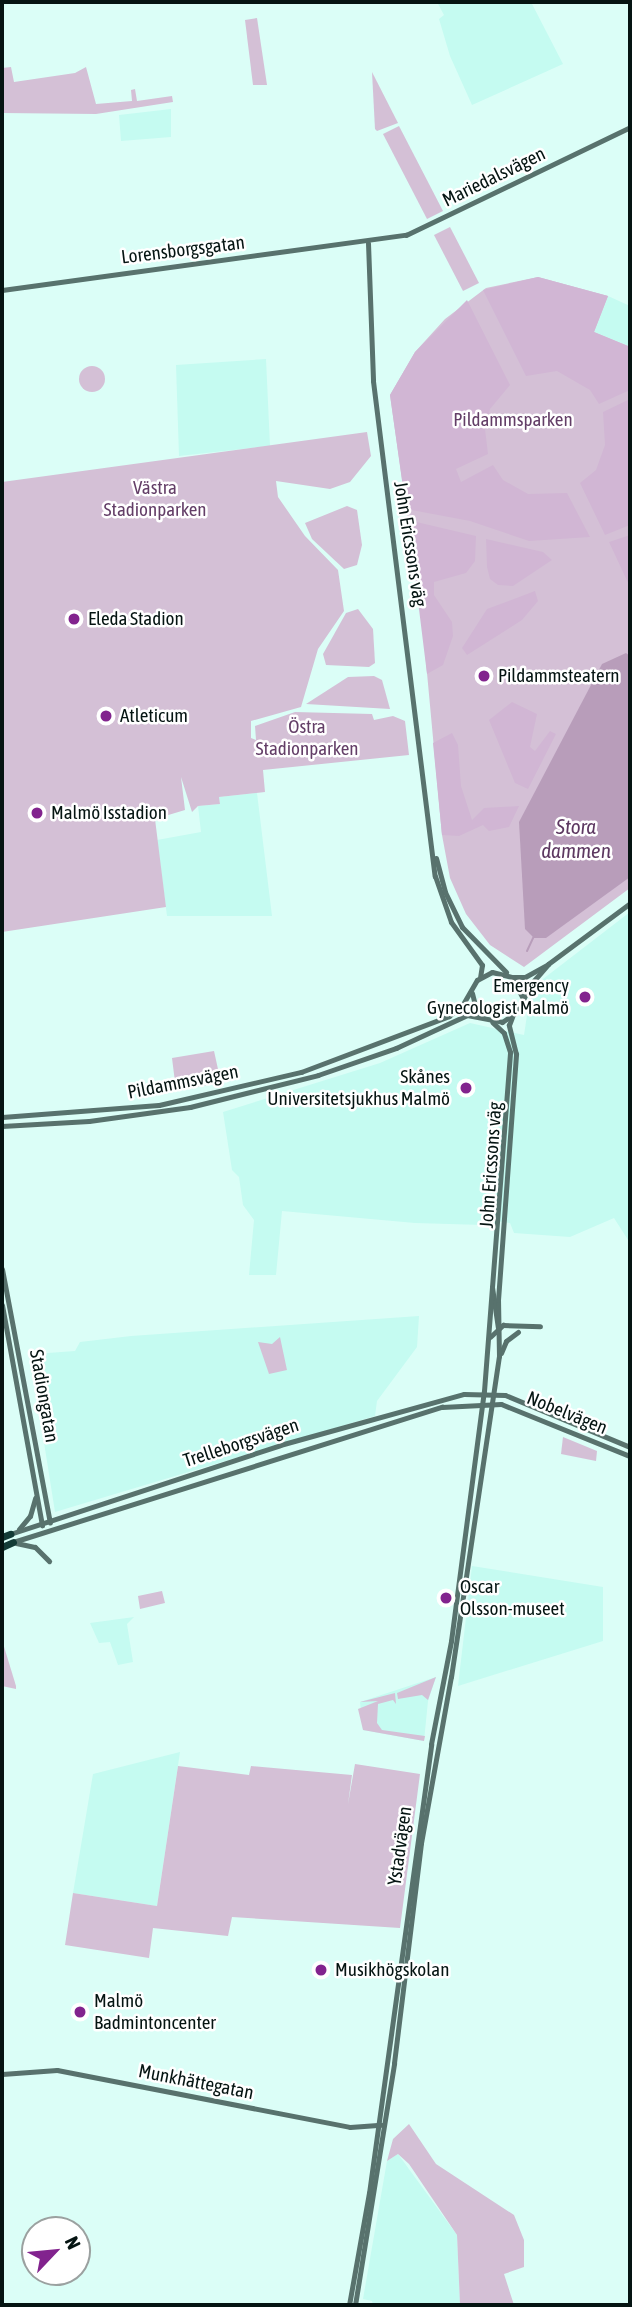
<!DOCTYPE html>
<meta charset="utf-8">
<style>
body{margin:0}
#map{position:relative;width:632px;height:2307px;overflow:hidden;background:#dbfef7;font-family:"Asap Condensed",sans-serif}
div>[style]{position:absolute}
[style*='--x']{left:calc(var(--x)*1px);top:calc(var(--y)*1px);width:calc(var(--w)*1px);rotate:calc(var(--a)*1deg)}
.built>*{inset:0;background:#c5fbf1}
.green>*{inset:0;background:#d4c0d6}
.round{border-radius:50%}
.forest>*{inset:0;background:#d1b6d4}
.water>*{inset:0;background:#b89dba}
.stream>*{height:2px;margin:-1px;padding:0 1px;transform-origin:1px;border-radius:1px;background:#b89dba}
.secondary>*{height:5px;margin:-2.5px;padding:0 2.5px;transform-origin:2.5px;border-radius:2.5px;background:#58726d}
.highway>*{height:7px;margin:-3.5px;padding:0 3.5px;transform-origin:3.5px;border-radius:3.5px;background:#133b36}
.dots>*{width:19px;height:19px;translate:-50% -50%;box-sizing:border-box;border:4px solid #fff;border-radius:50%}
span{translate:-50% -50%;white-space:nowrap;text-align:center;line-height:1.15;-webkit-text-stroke:5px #fff;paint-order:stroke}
.street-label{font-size:19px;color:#051412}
.park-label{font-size:19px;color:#633e67}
.poi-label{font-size:19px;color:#051412}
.left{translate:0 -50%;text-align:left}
.right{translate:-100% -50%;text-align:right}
.water-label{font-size:21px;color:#5d3861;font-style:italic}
.frame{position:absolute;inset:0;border:4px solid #051412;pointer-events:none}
.north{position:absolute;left:21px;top:2216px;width:70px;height:70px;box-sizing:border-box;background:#fff;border:2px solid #9ba1a0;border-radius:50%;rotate:64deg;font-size:19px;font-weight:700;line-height:28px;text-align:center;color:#051412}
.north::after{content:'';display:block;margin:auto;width:24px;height:32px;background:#82238e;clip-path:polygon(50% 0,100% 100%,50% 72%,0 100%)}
</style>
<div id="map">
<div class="built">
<div style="clip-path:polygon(437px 2px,531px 2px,563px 64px,472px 105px,450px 56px,439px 19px,444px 15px)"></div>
<div style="clip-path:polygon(171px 109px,171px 137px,121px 141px,119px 115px)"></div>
<div style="clip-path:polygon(608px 296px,630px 306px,628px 346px,594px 332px)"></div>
<div style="clip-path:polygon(266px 359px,270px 446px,179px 456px,176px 365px)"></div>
<div style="clip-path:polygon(257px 793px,272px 916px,167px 916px,157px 840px,201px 832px,198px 806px,220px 804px,219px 797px)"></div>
<div style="clip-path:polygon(630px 912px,630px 1243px,614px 1218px,570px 1237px,514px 1233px,510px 1223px,488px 1220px,483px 1225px,415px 1223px,282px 1211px,276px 1275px,249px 1275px,254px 1220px,243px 1205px,239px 1177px,232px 1170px,223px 1112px,380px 1063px,470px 1023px,524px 1035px,529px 1002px,543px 979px)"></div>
<div style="clip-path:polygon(419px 1316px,417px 1347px,377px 1401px,375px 1416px,55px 1512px,33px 1373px,34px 1354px,75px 1351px,80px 1342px,131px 1336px)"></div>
<div style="clip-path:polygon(472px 1566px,603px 1587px,603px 1641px,458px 1686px)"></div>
<div style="clip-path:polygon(134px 1617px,127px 1624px,133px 1662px,118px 1665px,110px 1642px,99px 1643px,90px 1623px)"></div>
<div style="clip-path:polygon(436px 1677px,428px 1701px,424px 1741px,363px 1730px,360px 1702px)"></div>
<div style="clip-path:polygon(180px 1752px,157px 1906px,73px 1893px,93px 1774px)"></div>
<div style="clip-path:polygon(398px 2154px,457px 2235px,460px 2305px,373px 2305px,372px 2301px,363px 2299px,387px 2161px)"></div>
</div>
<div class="green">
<div style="clip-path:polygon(257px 18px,267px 85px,253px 85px,245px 20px)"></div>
<div style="clip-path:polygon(11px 67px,14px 82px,75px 73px,86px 67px,96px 104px,132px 101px,131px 90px,135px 89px,137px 101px,172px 96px,173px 102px,96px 114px,2px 113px,2px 68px)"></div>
<div style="clip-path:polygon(372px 72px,398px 123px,377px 131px,375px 129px)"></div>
<div style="clip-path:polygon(399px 126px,443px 211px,427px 219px,383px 134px)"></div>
<div style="clip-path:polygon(450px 227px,479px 283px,463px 291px,434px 235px)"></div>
<div style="clip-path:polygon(538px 277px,608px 296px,594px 332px,628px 346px,630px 341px,630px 888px,524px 967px,490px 945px,466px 914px,450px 878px,442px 835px,422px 619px,390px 395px,415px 352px,445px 319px,486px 288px)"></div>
<div class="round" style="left:79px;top:366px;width:26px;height:26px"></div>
<div style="clip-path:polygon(367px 432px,371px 456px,350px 482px,330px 489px,276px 481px,278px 497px,305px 536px,338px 570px,344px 611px,318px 649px,301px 707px,251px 721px,251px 738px,256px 740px,255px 726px,295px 712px,372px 714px,374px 720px,393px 716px,405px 721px,409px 755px,263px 770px,265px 792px,219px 797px,220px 804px,198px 806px,192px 812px,181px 777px,185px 810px,155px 819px,166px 907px,2px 932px,2px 482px)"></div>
<div style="clip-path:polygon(347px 506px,357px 510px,362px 545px,357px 565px,344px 569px,312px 539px,305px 523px)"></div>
<div style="clip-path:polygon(358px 609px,373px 629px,375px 663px,369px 667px,326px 665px,323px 654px,346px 613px)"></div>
<div style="clip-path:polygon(374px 676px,382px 680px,390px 709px,306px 704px,348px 677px)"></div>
<div style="clip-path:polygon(214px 1051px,221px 1083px,176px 1090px,172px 1058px)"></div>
<div style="clip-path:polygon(280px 1337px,287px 1370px,269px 1374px,258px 1342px,272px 1344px)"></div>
<div style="clip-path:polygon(563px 1437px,597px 1451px,596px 1461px,561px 1454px)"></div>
<div style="clip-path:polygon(162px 1591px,165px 1603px,140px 1609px,138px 1596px)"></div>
<div style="clip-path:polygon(2px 1640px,16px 1686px,16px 1689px,2px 1686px)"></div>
<div style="clip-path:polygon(436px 1677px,428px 1700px,422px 1695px,398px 1699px,397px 1693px)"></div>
<div style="clip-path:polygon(395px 1693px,396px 1704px,393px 1700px,378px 1704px,377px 1723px,382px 1730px,425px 1736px,424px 1741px,363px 1730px,358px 1709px,378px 1701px,360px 1702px)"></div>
<div style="clip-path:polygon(355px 1764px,420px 1774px,400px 1928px,232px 1917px,228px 1936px,153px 1928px,149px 1958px,65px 1945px,73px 1893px,157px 1906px,178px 1766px,249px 1775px,251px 1766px,352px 1775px,348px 1804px)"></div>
<div style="clip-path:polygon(409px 2124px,436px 2164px,514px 2215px,524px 2240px,524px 2267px,504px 2274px,514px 2305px,460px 2305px,457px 2235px,409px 2164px,398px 2154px,387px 2161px,393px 2139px)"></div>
</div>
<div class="forest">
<div style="clip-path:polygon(538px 277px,608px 296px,594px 332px,628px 346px,630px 341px,630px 390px,599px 404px,590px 390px,557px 371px,526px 376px,483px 290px)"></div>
<div style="clip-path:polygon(467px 300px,510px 385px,490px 409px,485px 429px,488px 454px,456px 469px,461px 482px,493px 465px,503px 480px,528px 494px,567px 493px,590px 537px,529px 541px,470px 521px,406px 509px,390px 395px,415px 352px)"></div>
<div style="clip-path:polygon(630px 399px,630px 525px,605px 535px,580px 483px,596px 470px,605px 445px,603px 412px)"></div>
<div style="clip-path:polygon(408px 520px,476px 536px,475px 561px,466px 573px,434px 582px,434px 595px,452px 622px,453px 636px,443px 665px,427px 674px)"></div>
<div style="clip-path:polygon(630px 535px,630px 587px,609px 542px)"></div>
<div style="clip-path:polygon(486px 539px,543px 552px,552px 560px,513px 586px,498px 585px,490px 579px,487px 567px)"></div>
<div style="clip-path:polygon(535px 591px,538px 601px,522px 620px,467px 655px,462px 648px,487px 609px)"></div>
<div style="clip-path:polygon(512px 702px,537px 714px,530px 747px,535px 751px,550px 731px,556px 734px,528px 789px,515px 783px,489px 720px)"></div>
<div style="clip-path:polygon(452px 733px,458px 745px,461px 786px,472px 820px,484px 808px,519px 806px,509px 827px,489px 831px,483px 825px,459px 836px,442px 835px,433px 743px)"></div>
</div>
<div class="water">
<div style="clip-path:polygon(626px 653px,630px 656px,630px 877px,546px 938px,534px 938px,525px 929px,519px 822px,602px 664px)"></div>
</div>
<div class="stream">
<div style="--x:527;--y:951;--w:17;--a:-65"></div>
</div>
<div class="secondary">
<div style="--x:368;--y:243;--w:138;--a:87.9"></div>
<div style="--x:373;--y:381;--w:499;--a:82.9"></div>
<div style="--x:435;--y:876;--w:49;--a:70.8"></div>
<div style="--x:451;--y:922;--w:53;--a:54.2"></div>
<div style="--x:482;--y:965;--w:12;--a:99"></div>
<div style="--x:2;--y:290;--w:408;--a:-7.8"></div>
<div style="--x:406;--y:235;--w:249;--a:-25.7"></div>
<div style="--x:436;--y:858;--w:35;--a:75"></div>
<div style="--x:445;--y:892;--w:39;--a:64"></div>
<div style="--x:462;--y:927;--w:63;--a:45.6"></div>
<div style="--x:514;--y:977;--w:11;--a:0"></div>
<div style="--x:525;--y:977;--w:26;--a:-29"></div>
<div style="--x:548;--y:964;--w:102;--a:-36.6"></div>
<div style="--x:472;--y:993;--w:21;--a:76"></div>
<div style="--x:2;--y:1117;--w:157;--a:-4.4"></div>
<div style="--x:159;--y:1105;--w:146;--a:-13.1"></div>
<div style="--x:301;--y:1072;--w:158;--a:-20.7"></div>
<div style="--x:449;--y:1016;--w:18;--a:-41"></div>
<div style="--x:463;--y:1004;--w:28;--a:-60"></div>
<div style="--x:477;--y:980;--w:17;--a:-28"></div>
<div style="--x:492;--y:972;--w:21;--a:14"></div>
<div style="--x:512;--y:977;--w:22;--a:63"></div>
<div style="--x:2;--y:1126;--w:87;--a:-3.3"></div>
<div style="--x:89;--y:1121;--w:102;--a:-7.9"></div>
<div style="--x:190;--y:1107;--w:132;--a:-14"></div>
<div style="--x:318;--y:1075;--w:83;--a:-19.1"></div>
<div style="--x:396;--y:1048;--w:78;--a:-24.9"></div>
<div style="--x:467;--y:1015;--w:36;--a:11"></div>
<div style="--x:502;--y:1022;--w:18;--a:-34"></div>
<div style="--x:517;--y:1012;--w:30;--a:-64"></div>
<div style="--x:530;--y:985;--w:28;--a:-49"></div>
<div style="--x:2;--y:1269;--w:258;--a:79.3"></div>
<div style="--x:492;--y:1287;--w:41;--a:81.7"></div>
<div style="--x:2;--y:1305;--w:224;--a:79.7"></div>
<div style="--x:490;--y:1337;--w:18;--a:-43"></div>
<div style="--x:503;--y:1325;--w:37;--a:2"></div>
<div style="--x:501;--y:1353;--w:13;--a:-67"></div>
<div style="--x:506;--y:1341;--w:15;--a:-37"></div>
<div style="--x:19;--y:1529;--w:17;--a:-50"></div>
<div style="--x:30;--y:1516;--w:19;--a:-74"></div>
<div style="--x:10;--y:1534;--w:284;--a:-18.2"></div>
<div style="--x:280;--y:1445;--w:191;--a:-15.5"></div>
<div style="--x:464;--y:1394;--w:41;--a:1.4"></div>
<div style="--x:505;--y:1395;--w:135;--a:22.6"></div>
<div style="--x:13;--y:1542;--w:450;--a:-17.5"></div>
<div style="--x:442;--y:1407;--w:59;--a:-2.9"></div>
<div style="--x:501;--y:1404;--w:139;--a:22"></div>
<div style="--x:16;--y:1543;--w:19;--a:12"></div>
<div style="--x:35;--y:1547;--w:20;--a:45"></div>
<div style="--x:2;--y:2074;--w:55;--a:-4.2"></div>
<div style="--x:57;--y:2070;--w:298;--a:11"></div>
<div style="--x:350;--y:2127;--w:31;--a:-4"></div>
<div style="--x:349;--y:2305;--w:114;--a:-79.9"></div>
<div style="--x:369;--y:2193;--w:453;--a:-82.1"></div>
<div style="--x:431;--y:1744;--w:105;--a:-79"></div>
<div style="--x:451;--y:1641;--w:252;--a:-82.5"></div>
<div style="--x:484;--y:1391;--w:340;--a:-85.6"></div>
<div style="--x:510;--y:1052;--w:20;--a:-108"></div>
<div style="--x:504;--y:1033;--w:16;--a:-137"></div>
<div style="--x:355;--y:2305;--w:245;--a:-80.8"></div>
<div style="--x:394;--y:2063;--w:222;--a:-83"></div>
<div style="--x:421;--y:1843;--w:169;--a:-79.8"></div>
<div style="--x:451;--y:1677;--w:325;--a:-81.5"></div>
<div style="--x:499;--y:1356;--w:56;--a:-91"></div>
<div style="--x:498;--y:1300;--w:247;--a:-85.8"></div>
<div style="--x:516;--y:1054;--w:30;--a:-104"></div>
<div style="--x:509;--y:1025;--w:9;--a:-69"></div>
</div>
<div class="highway">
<div style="--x:2;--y:1537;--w:9;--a:-21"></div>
<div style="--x:2;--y:1547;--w:12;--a:-24"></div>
</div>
<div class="dots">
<div style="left:74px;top:619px;background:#82238e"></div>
<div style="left:484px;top:676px;background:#82238e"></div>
<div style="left:106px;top:716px;background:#82238e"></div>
<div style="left:37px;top:813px;background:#82238e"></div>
<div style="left:585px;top:997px;background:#82238e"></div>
<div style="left:466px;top:1088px;background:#82238e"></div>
<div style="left:446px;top:1598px;background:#82238e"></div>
<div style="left:321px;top:1970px;background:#82238e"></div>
<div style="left:80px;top:2012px;background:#82238e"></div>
</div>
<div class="street-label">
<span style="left:494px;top:177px;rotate:-26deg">Mariedalsvägen</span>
<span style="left:183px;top:250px;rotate:-7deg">Lorensborgsgatan</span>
<span style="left:410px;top:544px;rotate:81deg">John Ericssons väg</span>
<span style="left:183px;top:1082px;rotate:-11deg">Pildammsvägen</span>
<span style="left:491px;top:1165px;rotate:-86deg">John Ericssons väg</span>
<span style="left:44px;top:1396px;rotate:80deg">Stadiongatan</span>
<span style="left:567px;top:1413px;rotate:22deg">Nobelvägen</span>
<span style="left:241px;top:1443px;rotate:-18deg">Trelleborgsvägen</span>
<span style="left:400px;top:1846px;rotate:-82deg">Ystadvägen</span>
<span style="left:196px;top:2082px;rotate:11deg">Munkhättegatan</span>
</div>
<div class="park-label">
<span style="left:513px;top:420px">Pildammsparken</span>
<span style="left:155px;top:499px">Västra<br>Stadionparken</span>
<span style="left:307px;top:738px">Östra<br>Stadionparken</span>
</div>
<div class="poi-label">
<span class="left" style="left:88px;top:619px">Eleda Stadion</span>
<span class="left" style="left:498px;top:676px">Pildammsteatern</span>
<span class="left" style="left:120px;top:716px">Atleticum</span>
<span class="left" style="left:51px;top:813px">Malmö Isstadion</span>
<span class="right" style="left:569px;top:997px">Emergency<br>Gynecologist Malmö</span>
<span class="right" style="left:450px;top:1088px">Skånes<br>Universitetsjukhus Malmö</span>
<span class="left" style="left:460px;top:1598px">Oscar<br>Olsson-museet</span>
<span class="left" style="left:335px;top:1970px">Musikhögskolan</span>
<span class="left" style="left:94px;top:2012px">Malmö<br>Badmintoncenter</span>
</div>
<div class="water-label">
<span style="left:576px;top:838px">Stora<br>dammen</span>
</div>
<div class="frame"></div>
<div class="north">N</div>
</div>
